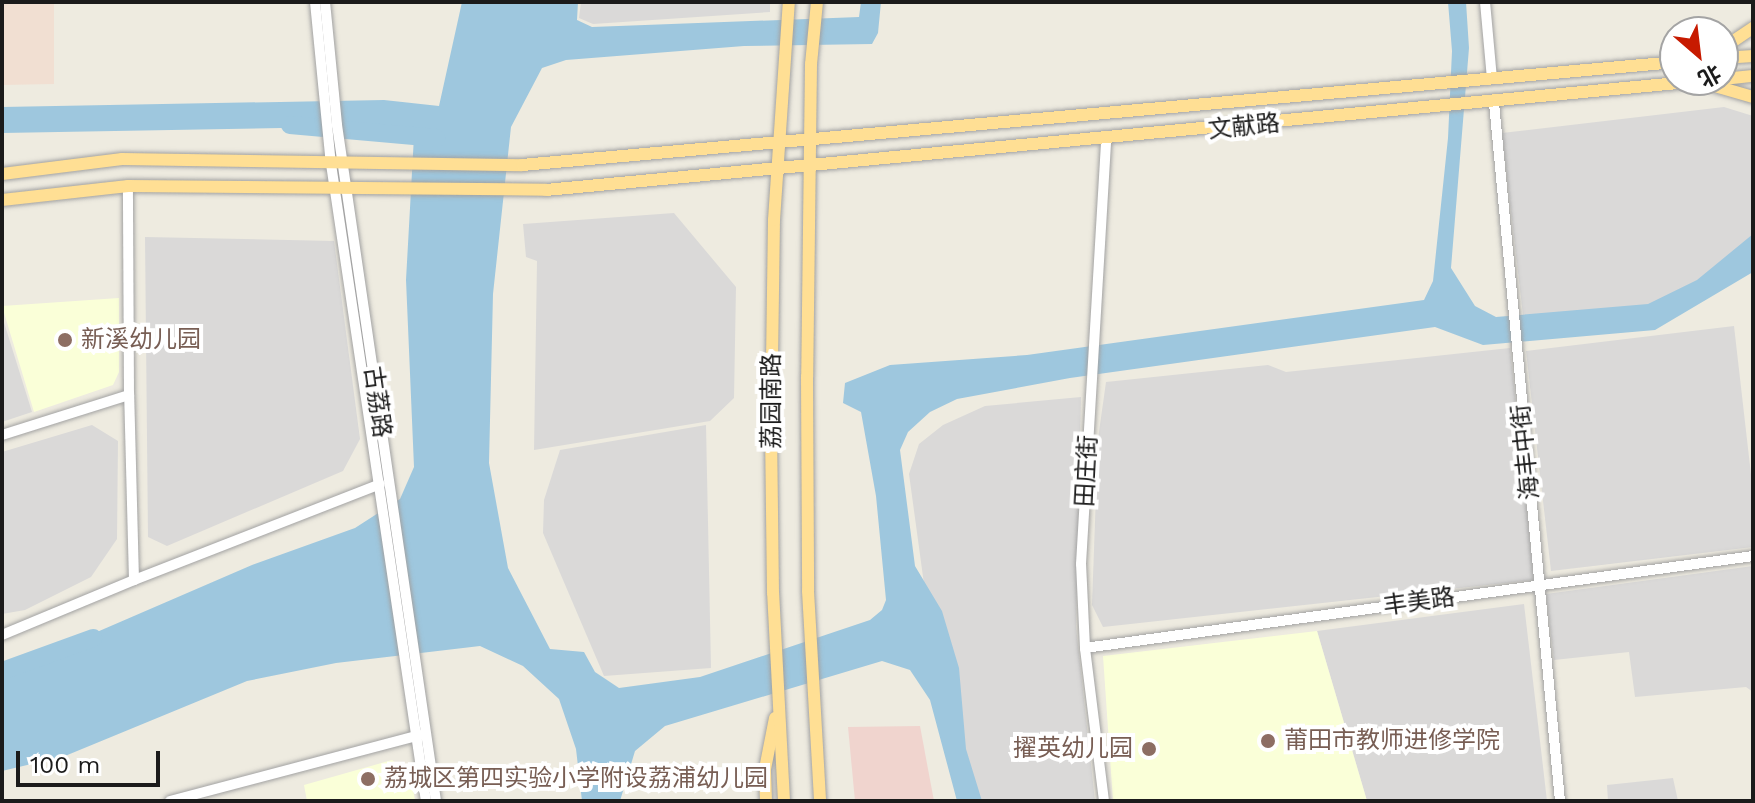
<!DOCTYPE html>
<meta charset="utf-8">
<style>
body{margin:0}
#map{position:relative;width:1755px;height:803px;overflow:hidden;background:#eeebe0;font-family:"Work Sans","Noto Sans SC",sans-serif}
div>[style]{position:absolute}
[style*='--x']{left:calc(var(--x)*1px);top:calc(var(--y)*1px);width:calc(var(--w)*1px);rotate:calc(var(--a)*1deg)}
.residential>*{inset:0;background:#dad9d8}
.commercial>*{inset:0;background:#f0d4ce}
.education>*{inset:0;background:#faffd8}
.military>*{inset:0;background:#f1dfd2}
.water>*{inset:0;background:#9ec7de}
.river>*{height:18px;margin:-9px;padding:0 9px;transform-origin:9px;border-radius:9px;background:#9ec7de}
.roads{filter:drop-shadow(0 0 2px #a2a2a2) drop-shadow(0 0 2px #a2a2a2)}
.minor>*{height:10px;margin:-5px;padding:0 5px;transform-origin:5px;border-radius:5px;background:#fff}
.major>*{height:12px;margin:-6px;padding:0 6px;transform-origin:6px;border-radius:6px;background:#ffdf94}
.dots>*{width:22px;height:22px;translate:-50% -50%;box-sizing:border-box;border:4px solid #fff;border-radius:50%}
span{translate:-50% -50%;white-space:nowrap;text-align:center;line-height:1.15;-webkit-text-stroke:8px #fff;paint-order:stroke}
.street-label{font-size:24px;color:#1b1b1b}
.education-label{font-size:24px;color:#785e54}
.left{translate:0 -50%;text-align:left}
.right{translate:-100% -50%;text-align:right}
.frame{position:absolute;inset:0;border:4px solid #1b1b1b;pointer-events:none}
.north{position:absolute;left:1659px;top:16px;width:80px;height:80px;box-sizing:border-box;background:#fff;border:2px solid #a4a4a4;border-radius:50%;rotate:152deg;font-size:22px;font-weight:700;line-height:32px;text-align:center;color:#1b1b1b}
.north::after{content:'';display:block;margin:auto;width:28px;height:36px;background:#c71a00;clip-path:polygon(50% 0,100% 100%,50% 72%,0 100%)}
.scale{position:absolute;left:16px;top:751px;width:144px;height:36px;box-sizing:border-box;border:4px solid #1b1b1b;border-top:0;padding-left:10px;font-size:24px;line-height:28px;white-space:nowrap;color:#1b1b1b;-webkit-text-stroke:6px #fff;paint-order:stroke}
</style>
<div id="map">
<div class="residential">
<div style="clip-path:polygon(581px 2px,770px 2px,770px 12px,593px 24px,579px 18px)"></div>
<div style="clip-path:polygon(1724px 107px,1753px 116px,1753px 251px,1665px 309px,1524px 324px,1502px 133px)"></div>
<div style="clip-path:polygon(674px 213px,736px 287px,734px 398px,710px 421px,534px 450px,537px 261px,526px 257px,523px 224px)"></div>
<div style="clip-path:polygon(145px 237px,334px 241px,360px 439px,343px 471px,167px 546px,148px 537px)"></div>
<div style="clip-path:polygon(2px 316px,32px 412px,2px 422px)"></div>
<div style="clip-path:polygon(1734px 326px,1753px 492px,1753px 547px,1551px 571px,1526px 351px)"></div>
<div style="clip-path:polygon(1510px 348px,1534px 580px,1103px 627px,1092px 605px,1098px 439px,1106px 382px,1268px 365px,1286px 372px)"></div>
<div style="clip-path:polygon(1081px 397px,1076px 627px,1095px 801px,964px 801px,933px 650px,909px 474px,919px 444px,943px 425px,985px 406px)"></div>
<div style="clip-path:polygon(92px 425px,118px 441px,117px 539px,91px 577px,25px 610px,2px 614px,2px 452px)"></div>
<div style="clip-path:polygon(706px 425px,711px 668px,604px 676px,543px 533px,544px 500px,560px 450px)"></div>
<div style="clip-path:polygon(1753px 566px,1753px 692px,1746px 687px,1635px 697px,1629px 652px,1554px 660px,1546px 594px)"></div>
<div style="clip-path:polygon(1524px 604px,1547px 801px,1367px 801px,1317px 631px)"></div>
<div style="clip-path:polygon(1673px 778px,1678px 801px,1608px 801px,1607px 785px)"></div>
</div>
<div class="commercial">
<div style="clip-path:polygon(920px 726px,934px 801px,855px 801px,848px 727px)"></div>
</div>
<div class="education">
<div style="clip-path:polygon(119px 298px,119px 372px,113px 385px,34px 412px,2px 306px)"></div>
<div style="clip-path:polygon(1317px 631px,1367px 801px,1113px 801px,1103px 656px)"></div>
<div style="clip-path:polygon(392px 760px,411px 774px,415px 801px,307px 801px,304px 785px)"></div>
</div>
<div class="military">
<div style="clip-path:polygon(2px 2px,54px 2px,54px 84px,2px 85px)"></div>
</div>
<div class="water">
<div style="clip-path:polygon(462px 2px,578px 2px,577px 20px,592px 27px,859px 17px,861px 2px,881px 2px,878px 33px,872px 44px,744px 46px,566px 60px,542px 68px,511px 127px,493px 294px,489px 463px,508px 568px,550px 649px,584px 652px,595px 672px,619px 688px,700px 677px,870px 620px,882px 610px,886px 600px,876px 496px,861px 412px,843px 403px,845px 383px,890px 365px,1027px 355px,1424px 300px,1433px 281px,1448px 138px,1452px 51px,1448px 2px,1466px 2px,1469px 48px,1451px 268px,1475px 306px,1496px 317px,1648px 304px,1697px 280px,1753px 234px,1753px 272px,1655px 330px,1483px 345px,1435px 327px,1070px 378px,957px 399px,930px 412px,908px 432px,900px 450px,915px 566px,942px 611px,959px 668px,966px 749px,982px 801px,957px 801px,930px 700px,910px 670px,882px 661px,665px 726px,635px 751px,620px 801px,582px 801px,576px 749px,559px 699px,523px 666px,480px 646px,336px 663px,247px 681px,65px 756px,2px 771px,2px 673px,252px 565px,355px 528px,400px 499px,414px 467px,406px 280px,414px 136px,390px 126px,2px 133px,2px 107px,384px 100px,439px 106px)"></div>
</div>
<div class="river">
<div style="--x:290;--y:125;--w:147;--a:5.1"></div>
<div style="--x:2;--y:671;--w:97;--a:-19.9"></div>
</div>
<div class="roads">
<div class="minor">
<div style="--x:315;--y:2;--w:163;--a:84.4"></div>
<div style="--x:331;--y:164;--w:644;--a:81.52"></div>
<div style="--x:325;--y:2;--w:124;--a:84.4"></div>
<div style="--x:337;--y:125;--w:683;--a:81.67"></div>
<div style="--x:1485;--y:2;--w:77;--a:84.8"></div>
<div style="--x:1494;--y:103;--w:701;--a:84.6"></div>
<div style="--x:2;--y:435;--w:133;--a:-17.5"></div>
<div style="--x:129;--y:395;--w:209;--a:-90.3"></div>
<div style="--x:134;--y:580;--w:264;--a:-21.3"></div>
<div style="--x:2;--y:635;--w:143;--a:-22.6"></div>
<div style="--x:134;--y:580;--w:185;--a:-91.5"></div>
<div style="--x:1085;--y:648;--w:674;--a:-7.84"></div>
<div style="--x:170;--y:801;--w:259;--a:-14.8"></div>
<div style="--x:1104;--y:801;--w:154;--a:-97.1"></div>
<div style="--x:1085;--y:648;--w:84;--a:-92.7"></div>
<div style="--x:1081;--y:564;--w:425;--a:-86.6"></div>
</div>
<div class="major">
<div style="--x:817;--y:2;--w:62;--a:95.5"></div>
<div style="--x:811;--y:64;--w:313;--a:90.7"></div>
<div style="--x:807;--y:377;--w:214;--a:89.7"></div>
<div style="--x:808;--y:591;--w:210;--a:86.7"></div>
<div style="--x:1723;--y:48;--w:36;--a:-34"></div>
<div style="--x:1723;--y:58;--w:30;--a:-4"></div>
<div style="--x:1723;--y:79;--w:30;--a:-6"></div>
<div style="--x:1701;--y:82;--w:54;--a:16.1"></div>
<div style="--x:2;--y:174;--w:121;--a:-7.1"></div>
<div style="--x:122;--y:159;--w:400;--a:0.9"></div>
<div style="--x:522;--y:165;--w:1158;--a:-5.1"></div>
<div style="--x:2;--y:200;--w:127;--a:-6.3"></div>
<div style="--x:128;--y:186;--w:418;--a:0.5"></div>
<div style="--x:546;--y:190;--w:1169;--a:-5.4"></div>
<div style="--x:766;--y:801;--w:32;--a:-92"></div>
<div style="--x:765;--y:769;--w:52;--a:-78.9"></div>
<div style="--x:784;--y:801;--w:208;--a:-93"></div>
<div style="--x:773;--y:593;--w:159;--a:-90.7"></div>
<div style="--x:771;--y:434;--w:214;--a:-89.2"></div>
<div style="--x:774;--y:220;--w:219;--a:-86.1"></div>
</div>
</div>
<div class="dots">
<div style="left:65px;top:340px;background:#8d6e63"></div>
<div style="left:1268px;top:741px;background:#8d6e63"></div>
<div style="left:1149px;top:749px;background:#8d6e63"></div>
<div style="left:368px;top:779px;background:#8d6e63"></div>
</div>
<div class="street-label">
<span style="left:1244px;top:127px;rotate:-6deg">文献路</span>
<span style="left:772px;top:401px;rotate:-90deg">荔园南路</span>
<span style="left:377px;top:402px;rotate:82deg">古荔路</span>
<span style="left:1526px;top:452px;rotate:-96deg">海丰中街</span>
<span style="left:1087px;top:471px;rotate:-87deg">田庄街</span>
<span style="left:1419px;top:602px;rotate:-8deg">丰美路</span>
</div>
<div class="education-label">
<span class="left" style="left:81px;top:340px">新溪幼儿园</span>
<span class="left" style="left:1284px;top:741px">莆田市教师进修学院</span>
<span class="right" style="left:1133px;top:749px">擢英幼儿园</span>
<span class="left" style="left:384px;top:779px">荔城区第四实验小学附设荔浦幼儿园</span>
</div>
<div class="frame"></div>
<div class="north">北</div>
<div class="scale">100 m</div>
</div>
